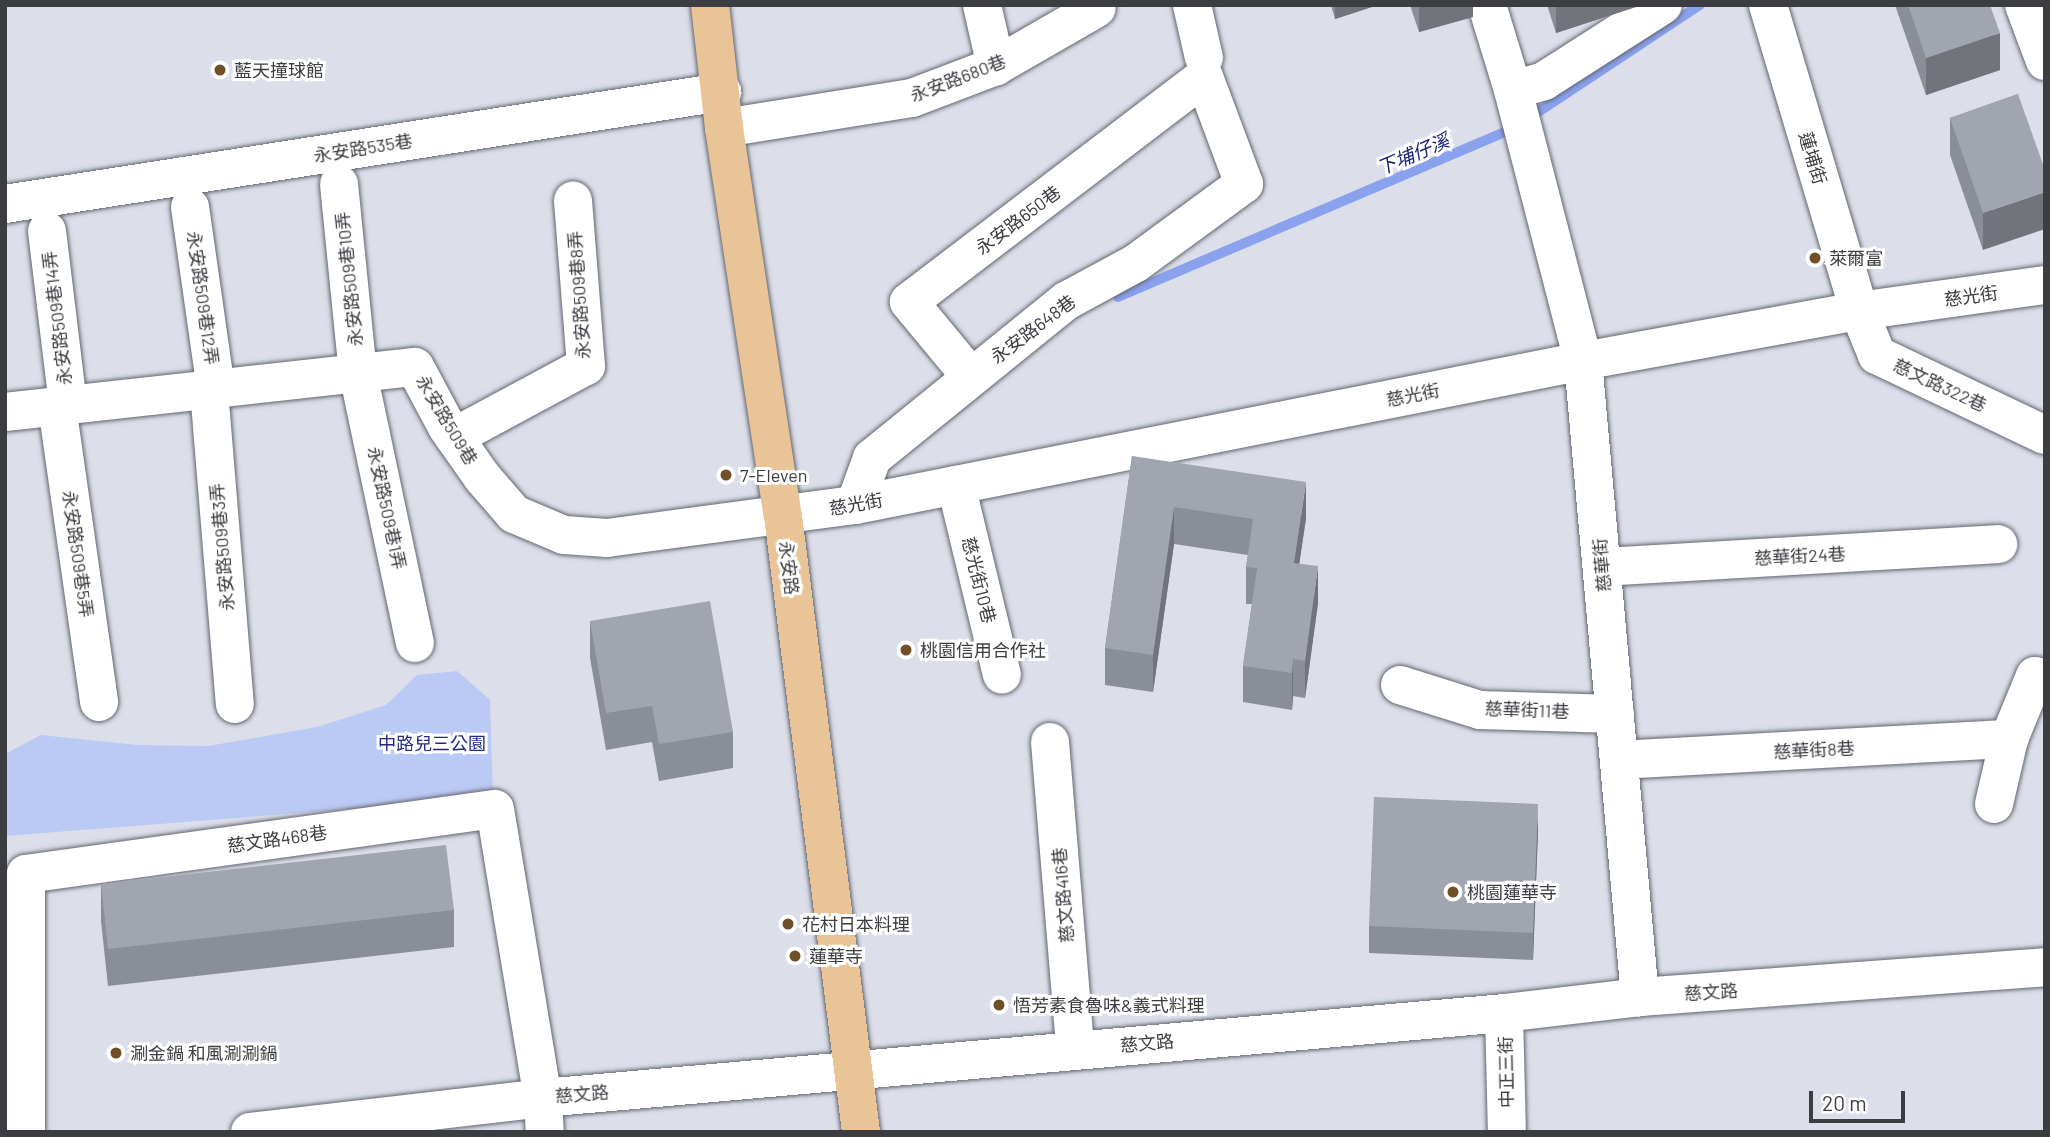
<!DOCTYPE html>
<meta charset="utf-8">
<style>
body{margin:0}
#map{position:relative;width:2050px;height:1137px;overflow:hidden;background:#dcdfea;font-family:Barlow,"Noto Sans TC",sans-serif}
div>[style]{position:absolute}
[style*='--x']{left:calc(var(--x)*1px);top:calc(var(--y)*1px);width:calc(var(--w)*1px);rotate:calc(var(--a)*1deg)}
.green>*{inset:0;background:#bbc9f5}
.stream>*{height:10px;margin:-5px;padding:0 5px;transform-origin:5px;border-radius:5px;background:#8aa1ee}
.roads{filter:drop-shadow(0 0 2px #63666f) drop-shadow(0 0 2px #63666f)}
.minor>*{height:38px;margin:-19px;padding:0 19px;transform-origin:19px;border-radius:19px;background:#fff}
.major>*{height:38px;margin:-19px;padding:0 19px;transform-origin:19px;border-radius:19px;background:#e9c497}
.wall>*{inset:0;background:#8a8e96}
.shaded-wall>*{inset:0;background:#71747a}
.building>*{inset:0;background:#a1a5af}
.dots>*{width:19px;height:19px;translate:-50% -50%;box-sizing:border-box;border:4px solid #fff;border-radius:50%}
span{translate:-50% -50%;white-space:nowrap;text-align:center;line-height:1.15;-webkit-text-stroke:6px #fff;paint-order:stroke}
.poi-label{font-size:18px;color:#3b3d41}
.left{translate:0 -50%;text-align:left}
.street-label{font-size:18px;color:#3b3d41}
.park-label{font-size:18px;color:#1f2a81}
.water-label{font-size:19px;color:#192077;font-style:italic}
.frame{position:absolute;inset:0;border:7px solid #3b3d41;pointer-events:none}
.scale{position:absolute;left:1809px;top:1091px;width:96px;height:32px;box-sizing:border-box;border:4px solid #3b3d41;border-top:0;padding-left:9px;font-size:21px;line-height:24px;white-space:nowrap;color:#3b3d41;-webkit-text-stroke:5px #fff;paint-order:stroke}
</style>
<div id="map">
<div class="green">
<div style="clip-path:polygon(457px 671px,490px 700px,493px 798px,5px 836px,5px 754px,41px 735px,137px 745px,208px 746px,317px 727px,386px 705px,417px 675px)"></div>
</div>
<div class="stream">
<div style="--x:1529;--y:118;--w:205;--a:-33.5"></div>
<div style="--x:1118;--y:297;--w:431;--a:-23.1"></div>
</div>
<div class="roads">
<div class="minor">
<div style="--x:982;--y:5;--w:63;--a:77.1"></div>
<div style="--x:1192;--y:5;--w:54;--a:77.2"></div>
<div style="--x:1487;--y:5;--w:89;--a:73"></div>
<div style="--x:1513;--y:90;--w:280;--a:75.5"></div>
<div style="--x:1583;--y:361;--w:639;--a:84.88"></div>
<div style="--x:1768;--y:5;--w:319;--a:73.4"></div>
<div style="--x:1859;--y:311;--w:48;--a:67.8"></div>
<div style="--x:1877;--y:355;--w:186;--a:25.5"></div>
<div style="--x:2024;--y:5;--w:60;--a:69.4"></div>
<div style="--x:1513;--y:90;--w:32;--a:-16"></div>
<div style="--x:1544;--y:81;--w:141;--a:-32.6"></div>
<div style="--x:724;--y:128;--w:190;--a:-9.1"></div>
<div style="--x:912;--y:98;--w:90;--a:-20.9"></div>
<div style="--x:996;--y:66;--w:116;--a:-29.9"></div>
<div style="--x:339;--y:184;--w:190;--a:84.3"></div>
<div style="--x:358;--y:373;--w:276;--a:78.1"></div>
<div style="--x:5;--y:204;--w:726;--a:-8.88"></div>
<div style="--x:190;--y:207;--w:184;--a:81.9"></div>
<div style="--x:47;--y:231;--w:175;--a:83.1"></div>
<div style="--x:209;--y:390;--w:315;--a:85.3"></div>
<div style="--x:57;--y:406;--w:299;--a:81.9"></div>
<div style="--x:5;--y:412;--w:412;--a:-6.3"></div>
<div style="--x:415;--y:367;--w:68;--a:61.9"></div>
<div style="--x:447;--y:427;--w:61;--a:55"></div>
<div style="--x:482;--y:477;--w:49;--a:49.1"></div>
<div style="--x:514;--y:514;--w:54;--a:22.8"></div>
<div style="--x:564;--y:535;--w:43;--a:4"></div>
<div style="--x:607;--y:538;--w:250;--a:-7.6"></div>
<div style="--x:855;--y:505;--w:742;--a:-11.19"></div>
<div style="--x:1583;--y:361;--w:280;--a:-10.3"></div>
<div style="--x:1859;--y:311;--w:188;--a:-8"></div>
<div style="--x:454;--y:437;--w:150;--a:-28.3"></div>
<div style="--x:586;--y:366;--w:166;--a:-94.5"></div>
<div style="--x:956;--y:485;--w:195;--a:76.4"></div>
<div style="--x:855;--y:505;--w:50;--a:-70.1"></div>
<div style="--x:872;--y:458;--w:250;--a:-39"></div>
<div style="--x:1066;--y:301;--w:80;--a:-28.5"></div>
<div style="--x:1136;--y:263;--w:134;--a:-36.2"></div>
<div style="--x:1244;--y:184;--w:114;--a:-110.5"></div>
<div style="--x:1204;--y:77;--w:371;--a:142.7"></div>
<div style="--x:909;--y:302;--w:97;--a:50.4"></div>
<div style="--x:1602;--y:567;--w:397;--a:-3.3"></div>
<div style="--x:1400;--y:685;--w:84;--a:17.4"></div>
<div style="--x:1480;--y:710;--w:135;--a:1.7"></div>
<div style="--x:1050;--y:742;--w:308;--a:85.3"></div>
<div style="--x:1619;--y:760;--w:391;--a:-3.1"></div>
<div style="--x:1994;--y:804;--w:67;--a:-77"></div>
<div style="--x:2009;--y:739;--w:68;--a:-67.6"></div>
<div style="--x:2035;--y:676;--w:10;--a:17"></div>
<div style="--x:1504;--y:1013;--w:119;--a:88.6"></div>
<div style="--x:26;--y:1132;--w:258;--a:-90"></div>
<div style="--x:26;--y:874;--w:473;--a:-7.9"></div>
<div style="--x:495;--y:809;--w:293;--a:80.6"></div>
<div style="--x:543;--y:1098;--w:34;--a:87"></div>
<div style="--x:250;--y:1132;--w:295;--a:-6.6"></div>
<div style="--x:543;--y:1098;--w:965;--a:-5.05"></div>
<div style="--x:1504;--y:1013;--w:137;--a:-6.7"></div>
<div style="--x:1640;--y:997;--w:406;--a:-4.2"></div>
</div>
<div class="major">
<div style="--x:710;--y:5;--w:124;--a:83.5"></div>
<div style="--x:724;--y:128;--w:392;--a:81.4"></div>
<div style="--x:783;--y:516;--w:621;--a:82.78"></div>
</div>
</div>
<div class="wall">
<div style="clip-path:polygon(1331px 5px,1378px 5px,1335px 19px)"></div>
<div style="clip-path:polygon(1410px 5px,1473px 5px,1473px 17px,1419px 32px)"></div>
<div style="clip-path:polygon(1547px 5px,1642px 5px,1556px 33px)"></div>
<div style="clip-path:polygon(1895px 5px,1990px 5px,2000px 70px,1926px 95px)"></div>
<div style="clip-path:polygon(2018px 94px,1983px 250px,1950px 155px,1950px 118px)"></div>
<div style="clip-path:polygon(1132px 456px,1306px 518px,1299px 564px,1318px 603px,1305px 698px,1293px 696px,1292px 710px,1243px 702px,1243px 666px,1252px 604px,1246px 604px,1246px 567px,1248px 555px,1174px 544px,1153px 692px,1105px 685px,1105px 648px)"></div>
<div style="clip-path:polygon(590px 621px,733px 732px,733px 768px,659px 781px,652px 742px,606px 750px,590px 658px)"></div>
<div style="clip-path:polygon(1538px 831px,1533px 960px,1369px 953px,1369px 926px)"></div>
<div style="clip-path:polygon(101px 884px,454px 910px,454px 947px,108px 986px,101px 921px)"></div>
</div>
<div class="shaded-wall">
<div style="clip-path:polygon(1335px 5px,1378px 5px,1335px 19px)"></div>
<div style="clip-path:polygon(1419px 5px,1473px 5px,1473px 17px,1419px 32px)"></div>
<div style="clip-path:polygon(1556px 5px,1642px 5px,1556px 33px)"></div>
<div style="clip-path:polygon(2000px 33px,2000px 70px,1926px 95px,1926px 58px)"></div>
<div style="clip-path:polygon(2045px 192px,2045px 229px,1983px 250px,1983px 213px)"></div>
<div style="clip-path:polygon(1306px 482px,1306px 518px,1294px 600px,1294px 563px)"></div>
<div style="clip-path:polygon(1174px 507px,1174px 544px,1153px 692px,1153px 655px)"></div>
<div style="clip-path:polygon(1318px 566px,1318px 603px,1305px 698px,1305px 661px)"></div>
<div style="clip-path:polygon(1293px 659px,1293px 696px,1292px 710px,1292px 673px)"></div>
<div style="clip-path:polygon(1538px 804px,1538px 831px,1533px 960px,1533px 933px)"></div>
</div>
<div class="building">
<div style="clip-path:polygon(1908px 5px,1990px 5px,2000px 33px,1926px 58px)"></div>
<div style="clip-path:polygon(2018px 94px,2045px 170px,2045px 192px,1983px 213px,1950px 118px)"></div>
<div style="clip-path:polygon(1132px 456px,1306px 482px,1294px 563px,1318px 566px,1305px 661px,1293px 659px,1292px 673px,1243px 666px,1257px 568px,1246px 567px,1253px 519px,1174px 507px,1153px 655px,1105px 648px)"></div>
<div style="clip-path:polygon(710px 601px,733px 732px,659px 744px,652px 706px,606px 713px,590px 621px)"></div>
<div style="clip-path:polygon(1374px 797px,1538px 804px,1533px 933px,1369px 926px)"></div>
<div style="clip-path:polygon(446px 845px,454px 910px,108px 949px,101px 884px)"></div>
</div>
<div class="dots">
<div style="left:220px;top:70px;background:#714f27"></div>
<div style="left:1815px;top:258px;background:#714f27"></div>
<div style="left:726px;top:475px;background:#714f27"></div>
<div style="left:906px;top:650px;background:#714f27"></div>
<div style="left:1453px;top:892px;background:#714f27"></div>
<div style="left:788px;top:924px;background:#714f27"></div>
<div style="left:795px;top:956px;background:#714f27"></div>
<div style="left:999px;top:1005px;background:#714f27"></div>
<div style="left:116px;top:1053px;background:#714f27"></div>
</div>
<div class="poi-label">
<span class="left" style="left:234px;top:70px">藍天撞球館</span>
<span class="left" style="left:1829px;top:258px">萊爾富</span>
<span class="left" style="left:740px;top:475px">7-Eleven</span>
<span class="left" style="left:920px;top:650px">桃園信用合作社</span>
<span class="left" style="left:1467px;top:892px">桃園蓮華寺</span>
<span class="left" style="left:802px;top:924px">花村日本料理</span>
<span class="left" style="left:809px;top:956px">蓮華寺</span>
<span class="left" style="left:1013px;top:1005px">悟芳素食魯味&amp;義式料理</span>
<span class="left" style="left:130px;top:1053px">涮金鍋 和風涮涮鍋</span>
</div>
<div class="street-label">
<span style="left:958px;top:78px;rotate:-21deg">永安路680巷</span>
<span style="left:363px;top:148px;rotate:-9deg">永安路535巷</span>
<span style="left:1813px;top:158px;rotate:73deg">蓮埔街</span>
<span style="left:1018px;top:220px;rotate:-37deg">永安路650巷</span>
<span style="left:349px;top:279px;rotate:-96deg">永安路509巷10弄</span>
<span style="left:579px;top:295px;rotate:-94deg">永安路509巷8弄</span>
<span style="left:1971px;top:296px;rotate:-8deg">慈光街</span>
<span style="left:203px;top:298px;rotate:82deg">永安路509巷12弄</span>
<span style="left:57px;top:318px;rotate:-97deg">永安路509巷14弄</span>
<span style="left:1033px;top:329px;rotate:-37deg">永安路648巷</span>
<span style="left:1940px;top:385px;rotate:25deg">慈文路322巷</span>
<span style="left:1413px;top:395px;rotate:-11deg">慈光街</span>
<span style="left:447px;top:420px;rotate:59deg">永安路509巷</span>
<span style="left:856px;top:504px;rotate:-10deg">慈光街</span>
<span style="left:387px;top:508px;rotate:78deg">永安路509巷1弄</span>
<span style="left:222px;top:547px;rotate:-95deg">永安路509巷3弄</span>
<span style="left:78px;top:554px;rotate:82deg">永安路509巷5弄</span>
<span style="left:1800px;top:556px;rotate:-3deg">慈華街24巷</span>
<span style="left:1602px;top:565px;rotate:-95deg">慈華街</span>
<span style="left:789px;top:568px;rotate:83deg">永安路</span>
<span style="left:979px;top:580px;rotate:76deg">慈光街10巷</span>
<span style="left:1527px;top:710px;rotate:2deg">慈華街11巷</span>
<span style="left:1814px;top:750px;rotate:-3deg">慈華街8巷</span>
<span style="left:277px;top:839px;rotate:-8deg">慈文路468巷</span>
<span style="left:1063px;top:895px;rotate:-95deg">慈文路416巷</span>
<span style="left:1711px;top:992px;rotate:-4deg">慈文路</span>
<span style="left:1147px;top:1043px;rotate:-5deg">慈文路</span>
<span style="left:1506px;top:1072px;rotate:-91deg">中正三街</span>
<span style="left:582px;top:1094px;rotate:-5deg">慈文路</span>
</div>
<div class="park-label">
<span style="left:432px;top:743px">中路兒三公園</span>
</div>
<div class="water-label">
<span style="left:1413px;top:154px;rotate:-23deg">下埔仔溪</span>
</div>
<div class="frame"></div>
<div class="scale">20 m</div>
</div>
